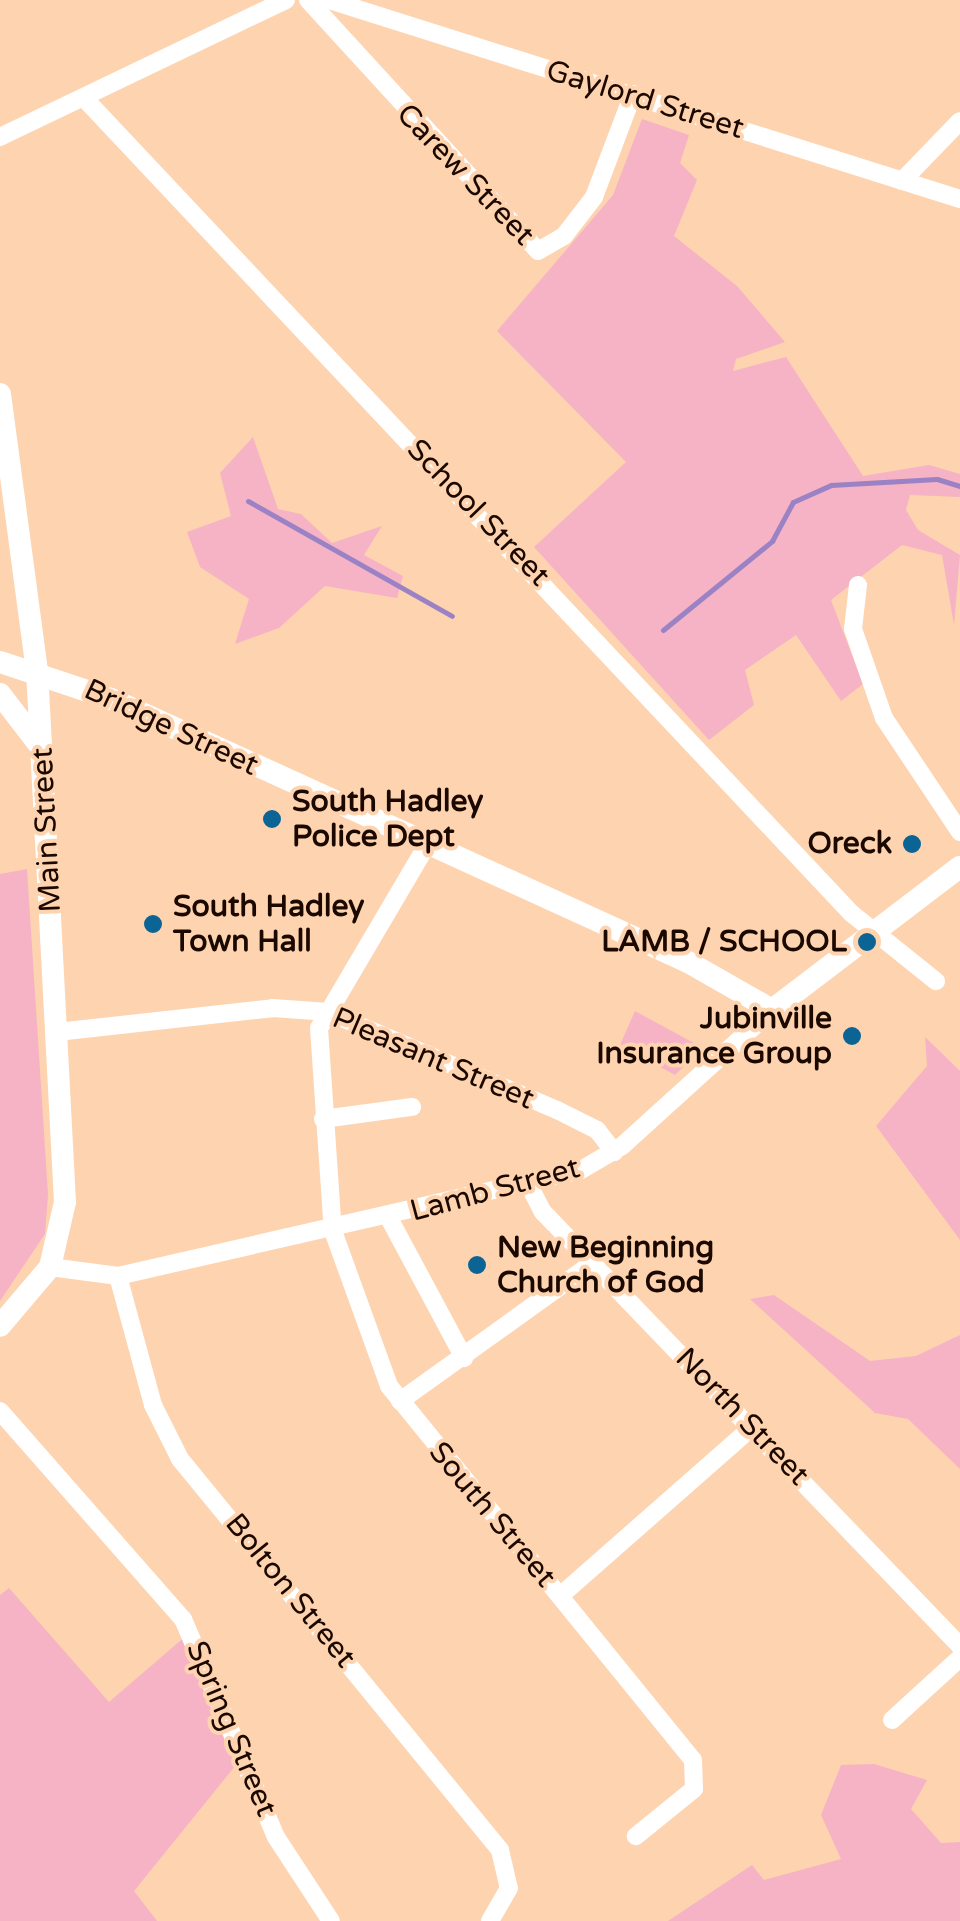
<!DOCTYPE html>
<style>
body{margin:0}
#map{position:relative;width:960px;height:1921px;overflow:hidden;background:#fed3af;font-family:"Varela Round",sans-serif}
div>[style]{position:absolute}
[style*='--x']{left:calc(var(--x)*1px);top:calc(var(--y)*1px);width:calc(var(--w)*1px);rotate:calc(var(--a)*1deg)}
.green>*{inset:0;background:#f5b3c5}
.stream>*{height:5px;margin:-2.5px;padding:0 2.5px;transform-origin:2.5px;border-radius:2.5px;background:#9b82c5}
.minor>*{height:18px;margin:-9px;padding:0 9px;transform-origin:9px;border-radius:9px;background:#fff}
.major>*{height:22px;margin:-11px;padding:0 11px;transform-origin:11px;border-radius:11px;background:#fff}
.dots>*{width:28px;height:28px;translate:-50% -50%;box-sizing:border-box;border:5px solid #fed3af;border-radius:50%}
span{translate:-50% -50%;white-space:nowrap;text-align:center;line-height:1.15;-webkit-text-stroke:8px #fed3af;paint-order:stroke}
.street-label{font-size:30px;color:#1b0900}
.poi-label{font-size:30px;color:#1b0900;font-weight:700}
.left{translate:0 -50%;text-align:left}
.right{translate:-100% -50%;text-align:right}
</style>
<div id="map">
<div class="green">
<div style="clip-path:polygon(642px 119px,689px 135px,680px 163px,697px 180px,674px 236px,737px 286px,785px 342px,736px 359px,733px 371px,786px 357px,863px 476px,929px 465px,960px 474px,960px 497px,910px 495px,906px 510px,918px 530px,960px 555px,954px 625px,942px 555px,902px 545px,831px 600px,863px 684px,841px 701px,796px 635px,745px 670px,754px 705px,709px 740px,534px 547px,626px 462px,497px 331px,613px 195px)"></div>
<div style="clip-path:polygon(253px 437px,278px 509px,301px 514px,332px 543px,382px 526px,364px 555px,403px 576px,397px 598px,325px 586px,279px 628px,235px 644px,249px 599px,200px 567px,187px 532px,231px 516px,220px 473px)"></div>
<div style="clip-path:polygon(27px 869px,48px 1195px,45px 1234px,0 1301px,0 874px)"></div>
<div style="clip-path:polygon(635px 1011px,703px 1048px,675px 1075px,620px 1045px)"></div>
<div style="clip-path:polygon(925px 1037px,960px 1071px,960px 1240px,876px 1126px,927px 1066px)"></div>
<div style="clip-path:polygon(774px 1295px,870px 1361px,916px 1356px,960px 1335px,960px 1469px,908px 1419px,875px 1413px,750px 1299px)"></div>
<div style="clip-path:polygon(9px 1588px,109px 1702px,187px 1635px,236px 1765px,134px 1891px,157px 1921px,0 1921px,0 1595px)"></div>
<div style="clip-path:polygon(874px 1764px,927px 1780px,911px 1809px,941px 1843px,960px 1842px,960px 1921px,668px 1921px,752px 1865px,764px 1880px,841px 1859px,821px 1815px,841px 1765px)"></div>
</div>
<div class="stream">
<div style="--x:248;--y:501;--w:234;--a:29.4"></div>
<div style="--x:663;--y:630;--w:141;--a:-39.2"></div>
<div style="--x:772;--y:541;--w:44;--a:-61.7"></div>
<div style="--x:793;--y:502;--w:42;--a:-24.1"></div>
<div style="--x:831;--y:485;--w:106;--a:-3.2"></div>
<div style="--x:937;--y:479;--w:24;--a:17"></div>
</div>
<div class="minor">
<div style="--x:308;--y:0;--w:340;--a:47.5"></div>
<div style="--x:538;--y:251;--w:30;--a:-30"></div>
<div style="--x:564;--y:236;--w:49;--a:-52.4"></div>
<div style="--x:594;--y:197;--w:110;--a:-69.3"></div>
<div style="--x:329;--y:0;--w:662;--a:17.5"></div>
<div style="--x:85;--y:99;--w:1118;--a:46.74"></div>
<div style="--x:851;--y:913;--w:109;--a:38.7"></div>
<div style="--x:0;--y:137;--w:317;--a:-25.6"></div>
<div style="--x:902;--y:181;--w:83;--a:-46"></div>
<div style="--x:858;--y:585;--w:44;--a:96.5"></div>
<div style="--x:853;--y:629;--w:94;--a:70.8"></div>
<div style="--x:884;--y:718;--w:137;--a:56.3"></div>
<div style="--x:427;--y:845;--w:212;--a:120.5"></div>
<div style="--x:319;--y:1028;--w:203;--a:86.1"></div>
<div style="--x:333;--y:1231;--w:165;--a:70.1"></div>
<div style="--x:389;--y:1386;--w:482;--a:50.9"></div>
<div style="--x:693;--y:1760;--w:29;--a:88"></div>
<div style="--x:694;--y:1789;--w:75;--a:141"></div>
<div style="--x:57;--y:1032;--w:217;--a:-6.3"></div>
<div style="--x:273;--y:1008;--w:55;--a:4.2"></div>
<div style="--x:328;--y:1012;--w:249;--a:23.2"></div>
<div style="--x:557;--y:1110;--w:45;--a:26.6"></div>
<div style="--x:597;--y:1130;--w:28;--a:52"></div>
<div style="--x:323;--y:1119;--w:90;--a:-7.7"></div>
<div style="--x:529;--y:1185;--w:30;--a:63"></div>
<div style="--x:543;--y:1212;--w:602;--a:46.14"></div>
<div style="--x:389;--y:1218;--w:159;--a:61.8"></div>
<div style="--x:50;--y:1267;--w:69;--a:7.5"></div>
<div style="--x:118;--y:1276;--w:475;--a:-12.9"></div>
<div style="--x:581;--y:1170;--w:48;--a:-30.3"></div>
<div style="--x:622;--y:1146;--w:202;--a:-42.2"></div>
<div style="--x:118;--y:1276;--w:134;--a:74.8"></div>
<div style="--x:153;--y:1405;--w:60;--a:63.4"></div>
<div style="--x:180;--y:1459;--w:505;--a:50.7"></div>
<div style="--x:500;--y:1850;--w:39;--a:77"></div>
<div style="--x:509;--y:1888;--w:38;--a:120"></div>
<div style="--x:400;--y:1401;--w:237;--a:-35.6"></div>
<div style="--x:0;--y:1411;--w:277;--a:48.7"></div>
<div style="--x:183;--y:1619;--w:237;--a:66.9"></div>
<div style="--x:276;--y:1837;--w:100;--a:56.8"></div>
<div style="--x:560;--y:1596;--w:254;--a:-41.3"></div>
<div style="--x:892;--y:1720;--w:92;--a:-42.4"></div>
</div>
<div class="major">
<div style="--x:0;--y:394;--w:278;--a:82.4"></div>
<div style="--x:37;--y:670;--w:533;--a:86.99"></div>
<div style="--x:65;--y:1202;--w:67;--a:103"></div>
<div style="--x:50;--y:1267;--w:77;--a:130.3"></div>
<div style="--x:0;--y:662;--w:117;--a:18.4"></div>
<div style="--x:111;--y:699;--w:634;--a:24.5"></div>
<div style="--x:688;--y:962;--w:97;--a:29.7"></div>
<div style="--x:772;--y:1010;--w:236;--a:-37.3"></div>
<div style="--x:0;--y:694;--w:61;--a:52.4"></div>
</div>
<div class="dots">
<div style="left:272px;top:819px;background:#0c6495"></div>
<div style="left:912px;top:844px;background:#0c6495"></div>
<div style="left:153px;top:924px;background:#0c6495"></div>
<div style="left:867px;top:942px;background:#0c6495"></div>
<div style="left:852px;top:1036px;background:#0c6495"></div>
<div style="left:477px;top:1265px;background:#0c6495"></div>
</div>
<div class="street-label">
<span style="left:645px;top:100px;rotate:17deg">Gaylord Street</span>
<span style="left:465px;top:175px;rotate:46deg">Carew Street</span>
<span style="left:478px;top:513px;rotate:46deg">School Street</span>
<span style="left:171px;top:728px;rotate:25deg">Bridge Street</span>
<span style="left:47px;top:830px;rotate:-93deg">Main Street</span>
<span style="left:433px;top:1059px;rotate:23deg">Pleasant Street</span>
<span style="left:495px;top:1190px;rotate:-15deg">Lamb Street</span>
<span style="left:742px;top:1417px;rotate:46deg">North Street</span>
<span style="left:492px;top:1515px;rotate:50deg">South Street</span>
<span style="left:290px;top:1591px;rotate:51deg">Bolton Street</span>
<span style="left:231px;top:1729px;rotate:67deg">Spring Street</span>
</div>
<div class="poi-label">
<span class="left" style="left:292px;top:819px">South Hadley<br>Police Dept</span>
<span class="right" style="left:892px;top:844px">Oreck</span>
<span class="left" style="left:173px;top:924px">South Hadley<br>Town Hall</span>
<span class="right" style="left:847px;top:942px">LAMB / SCHOOL</span>
<span class="right" style="left:832px;top:1036px">Jubinville<br>Insurance Group</span>
<span class="left" style="left:497px;top:1265px">New Beginning<br>Church of God</span>
</div>
</div>
